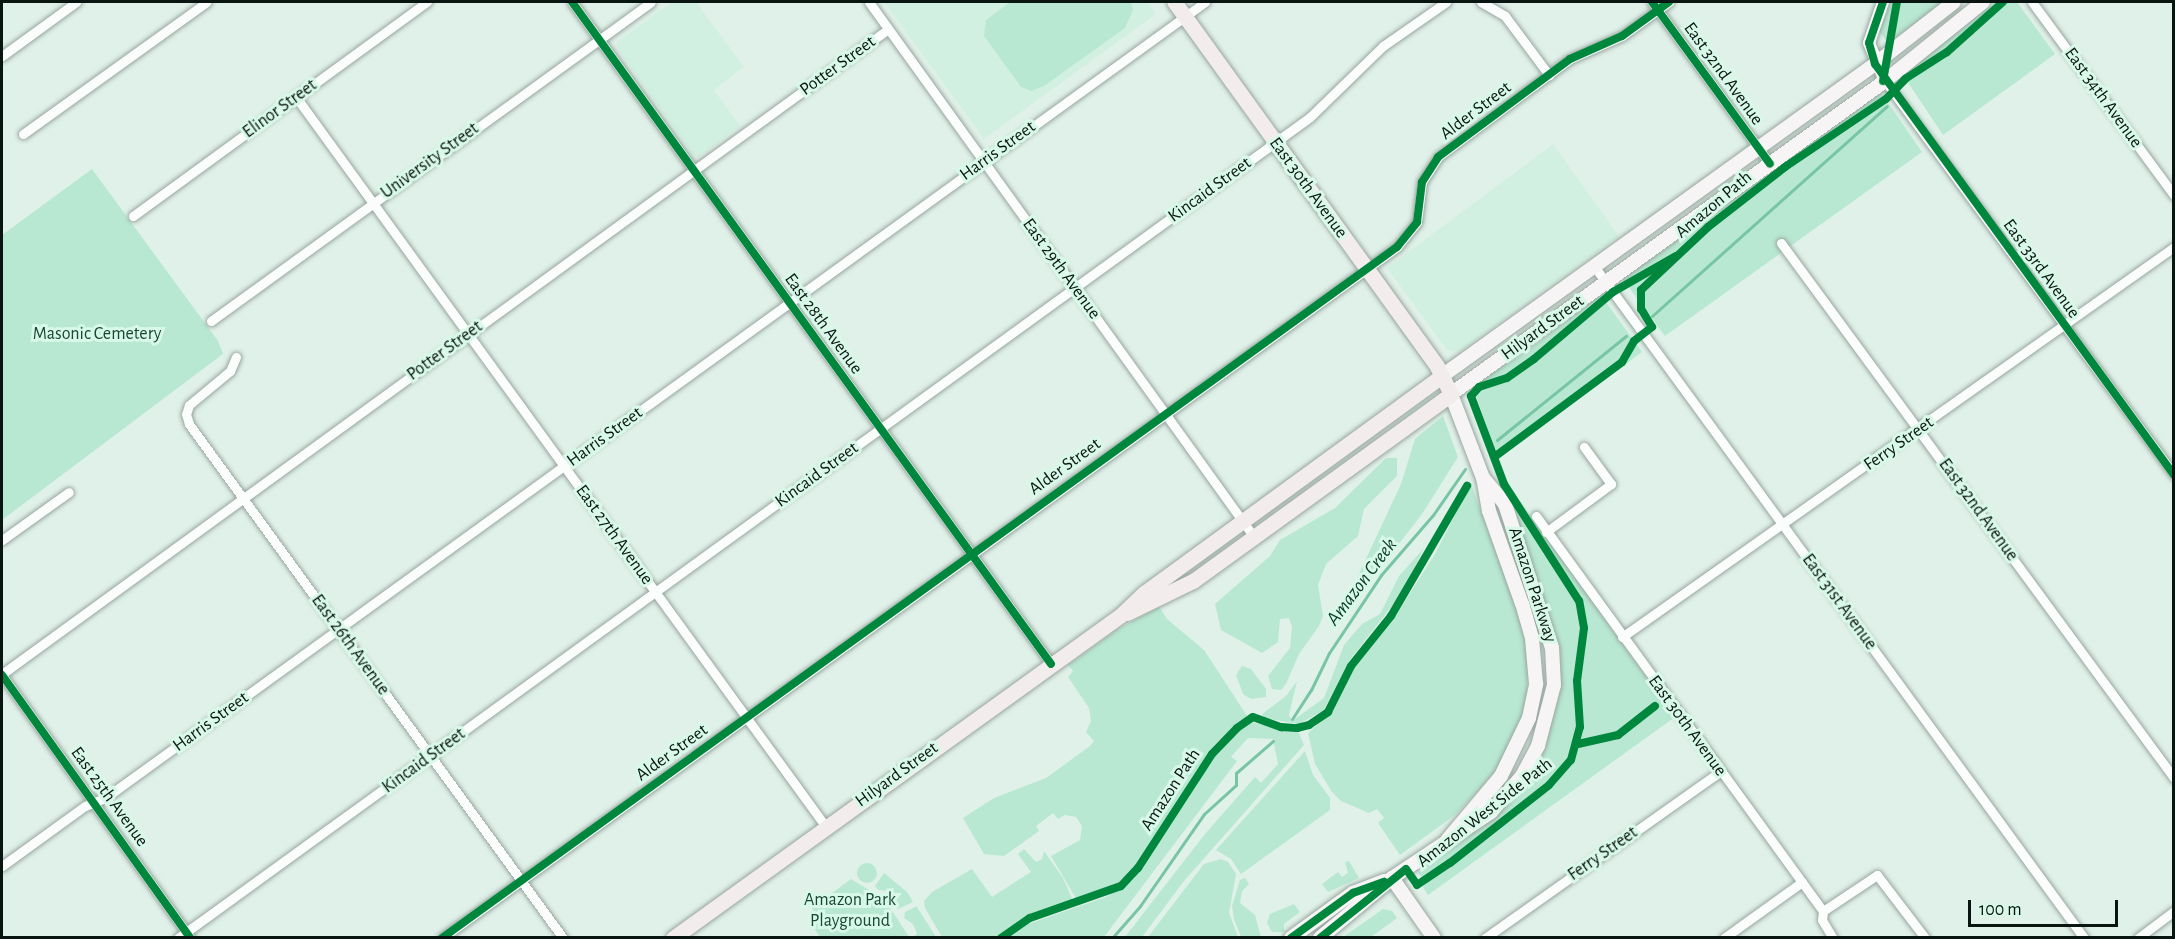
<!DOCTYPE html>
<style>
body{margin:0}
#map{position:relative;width:2175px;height:939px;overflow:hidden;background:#e0f1e9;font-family:"Alegreya Sans",sans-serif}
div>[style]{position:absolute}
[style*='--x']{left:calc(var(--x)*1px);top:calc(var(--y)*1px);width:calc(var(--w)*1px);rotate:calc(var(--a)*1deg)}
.built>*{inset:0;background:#d2f0e1}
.green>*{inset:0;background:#b8e8d2}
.round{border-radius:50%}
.stream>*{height:3px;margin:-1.5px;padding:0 1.5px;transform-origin:1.5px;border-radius:1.5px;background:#78c5a6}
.roads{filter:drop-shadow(0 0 2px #98a69f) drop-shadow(0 0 2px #98a69f)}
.minor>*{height:9px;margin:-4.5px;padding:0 4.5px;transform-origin:4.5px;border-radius:4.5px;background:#fafdfc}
.tertiary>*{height:12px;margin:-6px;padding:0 6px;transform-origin:6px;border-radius:6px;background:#fafdfc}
.secondary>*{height:14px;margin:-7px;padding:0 7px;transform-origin:7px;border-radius:7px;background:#f6f4f4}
.primary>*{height:15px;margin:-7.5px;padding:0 7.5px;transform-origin:7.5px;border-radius:7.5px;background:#f2edec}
.cycleway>*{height:8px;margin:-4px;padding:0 4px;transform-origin:4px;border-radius:4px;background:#00873e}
span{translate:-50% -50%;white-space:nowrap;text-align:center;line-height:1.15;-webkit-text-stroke:6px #d8f9e9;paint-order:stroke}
.street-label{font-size:18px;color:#091510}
.park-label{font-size:18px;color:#1a4635}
.water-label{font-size:20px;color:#0d3b2a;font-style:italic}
.frame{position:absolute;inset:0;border:3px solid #091510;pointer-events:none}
.scale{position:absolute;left:1968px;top:900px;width:150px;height:27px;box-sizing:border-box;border:3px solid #091510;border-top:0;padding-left:8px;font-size:18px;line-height:21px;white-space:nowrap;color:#091510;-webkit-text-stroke:4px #d8f9e9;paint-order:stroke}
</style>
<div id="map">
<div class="built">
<div style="clip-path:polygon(672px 2px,696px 2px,744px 67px,714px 90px,740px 126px,699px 157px,694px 156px,617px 48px,617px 42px)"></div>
<div style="clip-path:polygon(884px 2px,1147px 2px,1156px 14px,984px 139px)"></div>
<div style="clip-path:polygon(1553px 144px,1619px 236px,1459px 352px,1447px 350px,1387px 268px)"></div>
</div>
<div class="green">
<div style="clip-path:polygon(1010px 2px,1131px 2px,1133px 10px,1125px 28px,1044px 86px,1031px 91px,1021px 87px,984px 36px,986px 20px)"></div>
<div style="clip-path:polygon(1891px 2px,1944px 2px,1888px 43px,1879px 31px)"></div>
<div style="clip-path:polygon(1995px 2px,2017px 2px,2055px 54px,1943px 135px,1903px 75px)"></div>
<div style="clip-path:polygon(1876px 94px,1882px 94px,1922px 152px,1665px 336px,1622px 278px)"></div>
<div style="clip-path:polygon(92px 169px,218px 341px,223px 354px,2px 520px,2px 235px)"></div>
<div style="clip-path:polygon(1600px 294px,1642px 352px,1498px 458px,1473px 387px,1476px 383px,1526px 352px)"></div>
<div style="clip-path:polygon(1443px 416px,1458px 457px,1422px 514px,1374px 576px,1367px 581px,1357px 578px,1401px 484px,1415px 439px)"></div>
<div style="clip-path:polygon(1386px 458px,1397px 458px,1397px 476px,1364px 509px,1358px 536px,1326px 564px,1318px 585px,1323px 616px,1319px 626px,1299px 654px,1286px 684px,1281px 690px,1272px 689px,1268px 676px,1290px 648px,1292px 627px,1289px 618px,1280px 619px,1278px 642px,1262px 653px,1221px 630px,1215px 604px,1270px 556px,1280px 540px,1335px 508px)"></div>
<div style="clip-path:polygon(1471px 484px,1523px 625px,1528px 653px,1527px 696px,1522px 719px,1503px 761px,1489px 779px,1455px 815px,1400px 855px,1378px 823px,1384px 818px,1377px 809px,1369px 813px,1341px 801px,1332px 792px,1315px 764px,1308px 733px,1333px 711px,1353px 669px,1396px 615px,1435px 554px)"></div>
<div style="clip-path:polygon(1508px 484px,1675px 717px,1428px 895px,1423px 887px,1427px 883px,1418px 873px,1490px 820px,1543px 745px,1553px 718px,1559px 685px,1557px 650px,1551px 619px,1504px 487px)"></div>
<div style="clip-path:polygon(1424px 548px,1402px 593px,1349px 661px,1324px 710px,1299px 724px,1264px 718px,1262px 714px,1286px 696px,1297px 681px,1289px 715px,1292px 721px,1324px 698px,1344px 645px,1362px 624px,1380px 614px,1399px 576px)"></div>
<div style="clip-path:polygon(1159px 607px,1167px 619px,1204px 650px,1247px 716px,1215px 745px,1129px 875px,1109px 889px,1077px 900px,1051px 856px,1080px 840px,1082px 826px,1076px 817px,1065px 815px,1058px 819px,1053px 813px,1036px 826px,1039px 831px,1004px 856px,984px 854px,963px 818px,994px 798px,1046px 778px,1090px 746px,1094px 741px,1086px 732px,1091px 721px,1089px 708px,1068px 677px,1073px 671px,1068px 665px,1118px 629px)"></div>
<div style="clip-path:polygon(1242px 666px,1251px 669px,1266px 689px,1266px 697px,1251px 699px,1243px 694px,1236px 675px)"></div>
<div style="clip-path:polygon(1250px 722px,1298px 731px,1304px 745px,1184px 881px,1142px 937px,1125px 937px,1205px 834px,1255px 777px,1261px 783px,1278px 764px,1273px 739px,1248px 738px,1231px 757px,1237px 761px,1104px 937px,1007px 937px,1028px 924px,1106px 897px,1132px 881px,1217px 753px)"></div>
<div style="clip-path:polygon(1305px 751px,1313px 775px,1330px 798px,1330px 810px,1241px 874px,1231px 859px,1216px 850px)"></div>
<div style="clip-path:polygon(1024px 849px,1036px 862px,1042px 859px,1044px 851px,1063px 878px,1073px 901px,1026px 917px,997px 937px,942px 937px,925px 908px,924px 901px,932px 892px,972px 869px,992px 897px,1031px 872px,1018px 854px)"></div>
<div style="clip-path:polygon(1221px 859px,1228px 862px,1236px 874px,1229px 913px,1238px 937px,1148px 937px,1204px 864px)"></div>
<div style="clip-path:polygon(1349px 861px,1359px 878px,1328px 892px,1322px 884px,1338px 872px,1342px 877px,1348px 873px,1345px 862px)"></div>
<div class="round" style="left:857px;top:863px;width:20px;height:20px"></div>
<div style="clip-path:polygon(884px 873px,907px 892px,913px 902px,898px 909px,894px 905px,897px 899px,887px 896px,889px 891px,878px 890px,875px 886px)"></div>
<div style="clip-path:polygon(1245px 878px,1249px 884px,1242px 891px,1240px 903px,1255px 915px,1261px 937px,1241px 937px,1234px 919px,1232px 906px,1240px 880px)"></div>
<div style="clip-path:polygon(851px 879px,885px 900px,909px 937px,820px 937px,811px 924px,815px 915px,812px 908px)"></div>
<div style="clip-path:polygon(1294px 904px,1300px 912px,1284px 924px,1284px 932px,1272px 932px,1267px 923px,1270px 914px)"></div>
<div style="clip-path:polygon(917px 906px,917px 907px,936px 937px,913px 937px,917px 934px,913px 924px,904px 918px,905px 912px)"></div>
<div style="clip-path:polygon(1383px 909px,1392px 911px,1397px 918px,1371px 937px,1343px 937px)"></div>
</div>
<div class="stream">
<div style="--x:1652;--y:316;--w:315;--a:-41.8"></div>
<div style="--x:1497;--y:440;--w:166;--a:-38.9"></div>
<div style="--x:1292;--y:719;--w:35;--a:-57"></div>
<div style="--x:1311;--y:690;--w:41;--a:-64.1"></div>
<div style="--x:1329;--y:653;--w:94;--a:-56.3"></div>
<div style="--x:1381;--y:575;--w:79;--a:-49.1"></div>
<div style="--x:1433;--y:515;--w:56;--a:-55.2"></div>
<div style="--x:1112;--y:938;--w:43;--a:-48.8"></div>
<div style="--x:1140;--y:906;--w:112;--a:-55.2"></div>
<div style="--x:1204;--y:814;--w:43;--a:-42.2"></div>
<div style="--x:1236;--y:785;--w:12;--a:-90"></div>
<div style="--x:1236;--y:773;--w:49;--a:-40.9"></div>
</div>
<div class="roads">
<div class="minor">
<div style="--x:572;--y:2;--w:817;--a:54.11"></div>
<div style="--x:869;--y:2;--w:659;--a:54.26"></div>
<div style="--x:1481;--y:2;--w:28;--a:30"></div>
<div style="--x:1505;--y:16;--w:74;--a:53.3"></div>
<div style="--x:1652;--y:2;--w:200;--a:53.9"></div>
<div style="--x:2032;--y:2;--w:240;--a:53.7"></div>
<div style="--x:2;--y:56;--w:92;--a:-36.1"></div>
<div style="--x:1885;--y:81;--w:489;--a:53.7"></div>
<div style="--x:296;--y:97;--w:902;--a:54.02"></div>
<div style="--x:23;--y:134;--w:226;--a:-35.7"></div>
<div style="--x:133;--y:216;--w:364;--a:-36.1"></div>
<div style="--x:1781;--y:243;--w:664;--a:53.7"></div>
<div style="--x:1594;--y:266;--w:832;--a:53.9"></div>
<div style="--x:211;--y:321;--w:543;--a:-35.94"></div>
<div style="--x:236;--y:357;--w:15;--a:113"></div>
<div style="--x:230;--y:371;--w:53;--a:140.3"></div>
<div style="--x:189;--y:405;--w:9;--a:108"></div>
<div style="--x:186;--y:414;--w:10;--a:73"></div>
<div style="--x:189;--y:424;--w:636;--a:53.96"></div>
<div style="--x:1536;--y:516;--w:488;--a:54"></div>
<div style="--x:1823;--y:911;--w:9;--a:96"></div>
<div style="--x:1822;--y:920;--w:21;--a:59"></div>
<div style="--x:1546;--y:532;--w:81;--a:-36.4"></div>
<div style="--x:1611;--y:484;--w:46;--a:-126.1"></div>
<div style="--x:2;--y:540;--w:82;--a:-35.6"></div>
<div style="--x:1622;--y:637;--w:676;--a:-35.24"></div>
<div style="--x:2;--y:674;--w:1096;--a:-36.05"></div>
<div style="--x:2;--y:675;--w:323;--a:54.4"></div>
<div style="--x:2;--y:866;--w:102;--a:-35.9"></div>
<div style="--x:85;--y:806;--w:22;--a:-22"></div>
<div style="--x:105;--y:798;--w:1358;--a:-35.89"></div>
<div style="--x:1823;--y:911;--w:65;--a:-33.7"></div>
<div style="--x:1877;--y:875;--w:79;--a:52.7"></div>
<div style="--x:178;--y:938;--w:1398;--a:-35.95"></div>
<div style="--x:1310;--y:117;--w:102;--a:-44.2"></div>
<div style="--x:1383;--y:46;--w:77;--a:-34.9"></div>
<div style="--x:442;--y:938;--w:1179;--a:-35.89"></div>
<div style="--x:1397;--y:247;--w:32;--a:-51"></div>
<div style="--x:1417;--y:222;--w:40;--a:-82.9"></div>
<div style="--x:1422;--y:182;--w:30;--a:-57"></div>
<div style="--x:1438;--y:157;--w:164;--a:-36.6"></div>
<div style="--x:1570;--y:59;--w:57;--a:-23.9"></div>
<div style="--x:1622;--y:36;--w:58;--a:-35.9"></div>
<div style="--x:1485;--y:938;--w:289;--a:-35.3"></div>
<div style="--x:1724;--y:938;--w:96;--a:-35.7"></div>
<div style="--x:2138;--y:938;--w:45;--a:-36.9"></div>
</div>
<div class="tertiary">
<div style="--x:1883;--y:2;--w:43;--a:108.9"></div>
<div style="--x:1869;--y:43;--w:41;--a:67.2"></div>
</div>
<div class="secondary">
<div style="--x:1442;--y:376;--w:534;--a:-35.77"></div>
<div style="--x:1875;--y:64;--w:100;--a:-38.1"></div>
<div style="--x:1448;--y:839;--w:82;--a:-49.9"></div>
<div style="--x:1501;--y:776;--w:64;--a:-64.2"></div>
<div style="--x:1529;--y:718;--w:35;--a:-78"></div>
<div style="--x:1536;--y:684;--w:46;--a:-95"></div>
<div style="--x:1532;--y:638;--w:35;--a:-106"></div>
<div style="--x:1522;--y:604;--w:99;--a:-109.5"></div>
<div style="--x:1489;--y:511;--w:34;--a:-100"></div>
<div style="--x:1483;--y:478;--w:90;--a:-110.9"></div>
<div style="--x:1451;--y:394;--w:535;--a:-35.8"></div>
<div style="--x:1885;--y:81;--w:126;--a:-38.9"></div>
<div style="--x:1392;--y:878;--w:73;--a:55"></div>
<div style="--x:1291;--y:938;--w:77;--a:-36"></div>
<div style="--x:1353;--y:893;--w:34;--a:-21"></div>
<div style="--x:1320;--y:938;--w:94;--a:-39.8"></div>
<div style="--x:1392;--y:878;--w:119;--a:-33.7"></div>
<div style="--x:1491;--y:812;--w:48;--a:-49.3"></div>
<div style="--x:1522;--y:776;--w:34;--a:-62"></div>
<div style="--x:1538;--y:746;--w:63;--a:-75.3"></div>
<div style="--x:1554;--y:685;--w:37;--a:-93"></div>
<div style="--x:1552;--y:648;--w:151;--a:-108.1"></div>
<div style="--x:1505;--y:504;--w:31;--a:-130"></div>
</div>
<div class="primary">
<div style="--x:1127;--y:613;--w:73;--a:-25.9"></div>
<div style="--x:1193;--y:581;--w:319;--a:-35.9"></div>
<div style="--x:1451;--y:394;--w:31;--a:-117"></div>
<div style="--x:1437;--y:366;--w:449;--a:-125.8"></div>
<div style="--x:673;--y:938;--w:552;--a:-35.79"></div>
<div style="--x:1121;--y:615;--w:32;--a:-44"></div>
<div style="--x:1144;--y:593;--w:369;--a:-36.1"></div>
</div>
</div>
<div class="cycleway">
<div style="--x:572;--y:2;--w:817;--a:54.11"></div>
<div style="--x:1652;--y:2;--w:200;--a:53.9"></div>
<div style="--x:1883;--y:2;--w:43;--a:108.9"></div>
<div style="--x:1869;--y:43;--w:22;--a:74"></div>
<div style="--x:1875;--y:64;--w:508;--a:53.96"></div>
<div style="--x:1883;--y:81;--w:80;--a:-80"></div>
<div style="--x:1497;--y:455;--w:156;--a:-36.6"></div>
<div style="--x:1622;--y:362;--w:24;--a:-60"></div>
<div style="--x:1634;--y:341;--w:23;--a:-38"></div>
<div style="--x:1652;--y:327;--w:21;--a:-121"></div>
<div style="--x:1641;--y:309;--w:19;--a:-90"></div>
<div style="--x:1641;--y:290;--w:92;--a:-43.2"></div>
<div style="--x:1708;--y:227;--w:98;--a:-37.9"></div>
<div style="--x:1785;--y:167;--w:122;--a:-34"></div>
<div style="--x:1886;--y:99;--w:28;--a:-46"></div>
<div style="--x:1905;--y:79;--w:50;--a:-32.7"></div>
<div style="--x:1947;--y:52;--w:75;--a:-41.8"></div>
<div style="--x:2;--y:675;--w:323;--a:54.4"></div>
<div style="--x:1578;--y:744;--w:41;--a:-12.7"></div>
<div style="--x:1618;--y:735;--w:47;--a:-38.1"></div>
<div style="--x:442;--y:938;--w:1179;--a:-35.89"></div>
<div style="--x:1397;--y:247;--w:32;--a:-51"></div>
<div style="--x:1417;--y:222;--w:40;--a:-82.9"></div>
<div style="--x:1422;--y:182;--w:30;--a:-57"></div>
<div style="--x:1438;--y:157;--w:164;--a:-36.6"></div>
<div style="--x:1570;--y:59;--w:57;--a:-23.9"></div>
<div style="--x:1622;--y:36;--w:58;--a:-35.9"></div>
<div style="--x:1001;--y:938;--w:35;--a:-35"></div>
<div style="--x:1030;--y:918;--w:96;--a:-19.4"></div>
<div style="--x:1121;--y:886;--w:25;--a:-47"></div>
<div style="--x:1138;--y:868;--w:136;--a:-57"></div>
<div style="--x:1212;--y:754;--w:36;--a:-46"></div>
<div style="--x:1237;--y:728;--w:19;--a:-35"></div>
<div style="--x:1253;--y:717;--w:30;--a:20"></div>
<div style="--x:1281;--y:727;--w:16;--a:4"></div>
<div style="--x:1297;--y:728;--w:12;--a:-14"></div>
<div style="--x:1309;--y:725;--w:23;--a:-34"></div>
<div style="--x:1328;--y:712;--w:51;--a:-63.4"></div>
<div style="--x:1351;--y:666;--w:64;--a:-51.3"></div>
<div style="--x:1391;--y:616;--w:151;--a:-59.7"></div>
<div style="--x:1291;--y:938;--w:77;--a:-36"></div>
<div style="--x:1353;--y:893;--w:33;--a:-20"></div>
<div style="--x:1320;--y:938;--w:110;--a:-38.7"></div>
<div style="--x:1406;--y:869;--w:19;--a:55"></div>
<div style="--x:1417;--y:885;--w:40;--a:-34"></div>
<div style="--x:1450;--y:863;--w:126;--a:-38.2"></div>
<div style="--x:1549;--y:785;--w:33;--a:-49"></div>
<div style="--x:1571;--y:760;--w:34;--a:-75"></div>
<div style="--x:1580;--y:727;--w:46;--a:-93.7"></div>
<div style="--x:1577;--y:681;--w:53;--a:-82.5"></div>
<div style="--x:1584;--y:628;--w:27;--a:-100"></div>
<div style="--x:1579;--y:601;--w:139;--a:-122.7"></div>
<div style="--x:1504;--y:484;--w:94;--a:-110.6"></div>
<div style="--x:1471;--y:396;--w:12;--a:-48"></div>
<div style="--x:1479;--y:387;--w:29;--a:-18"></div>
<div style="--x:1507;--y:378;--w:33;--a:-35"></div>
<div style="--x:1534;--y:359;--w:104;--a:-40.3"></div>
<div style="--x:1613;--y:292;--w:73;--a:-29.7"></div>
</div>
<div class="street-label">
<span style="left:838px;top:66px;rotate:-36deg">Potter Street</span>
<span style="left:1723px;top:74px;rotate:54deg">East 32nd Avenue</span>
<span style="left:2103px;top:98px;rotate:54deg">East 34th Avenue</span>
<span style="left:280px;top:109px;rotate:-36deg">Elinor Street</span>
<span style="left:1476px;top:111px;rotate:-37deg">Alder Street</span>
<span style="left:998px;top:151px;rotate:-36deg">Harris Street</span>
<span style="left:430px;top:161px;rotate:-36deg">University Street</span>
<span style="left:1308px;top:188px;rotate:54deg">East 30th Avenue</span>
<span style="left:1210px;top:190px;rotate:-36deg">Kincaid Street</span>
<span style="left:1714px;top:205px;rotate:-40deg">Amazon Path</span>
<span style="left:1061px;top:269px;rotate:54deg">East 29th Avenue</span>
<span style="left:2041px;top:269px;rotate:54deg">East 33rd Avenue</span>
<span style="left:823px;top:324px;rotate:54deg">East 28th Avenue</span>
<span style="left:1543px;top:328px;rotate:-36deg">Hilyard Street</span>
<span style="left:445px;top:351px;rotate:-36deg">Potter Street</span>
<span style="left:605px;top:437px;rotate:-36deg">Harris Street</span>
<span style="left:1899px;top:444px;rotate:-35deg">Ferry Street</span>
<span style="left:1065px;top:467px;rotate:-36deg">Alder Street</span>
<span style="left:817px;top:475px;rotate:-36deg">Kincaid Street</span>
<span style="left:1978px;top:510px;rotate:54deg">East 32nd Avenue</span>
<span style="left:614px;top:535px;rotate:54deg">East 27th Avenue</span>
<span style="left:1532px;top:585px;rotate:72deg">Amazon Parkway</span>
<span style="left:1839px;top:602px;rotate:54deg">East 31st Avenue</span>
<span style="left:350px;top:645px;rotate:54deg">East 26th Avenue</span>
<span style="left:211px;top:722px;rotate:-36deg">Harris Street</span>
<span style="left:1687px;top:726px;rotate:54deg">East 30th Avenue</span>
<span style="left:672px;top:753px;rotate:-36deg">Alder Street</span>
<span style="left:424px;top:761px;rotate:-36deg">Kincaid Street</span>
<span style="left:897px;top:775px;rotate:-36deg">Hilyard Street</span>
<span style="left:1171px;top:790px;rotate:-57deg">Amazon Path</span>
<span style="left:109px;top:797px;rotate:54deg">East 25th Avenue</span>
<span style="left:1485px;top:813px;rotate:-38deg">Amazon West Side Path</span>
<span style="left:1603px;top:854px;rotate:-35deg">Ferry Street</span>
</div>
<div class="park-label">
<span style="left:97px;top:334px">Masonic Cemetery</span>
<span style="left:850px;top:911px">Amazon Park<br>Playground</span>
</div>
<div class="water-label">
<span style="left:1362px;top:582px;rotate:-53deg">Amazon Creek</span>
</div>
<div class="frame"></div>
<div class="scale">100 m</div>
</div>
